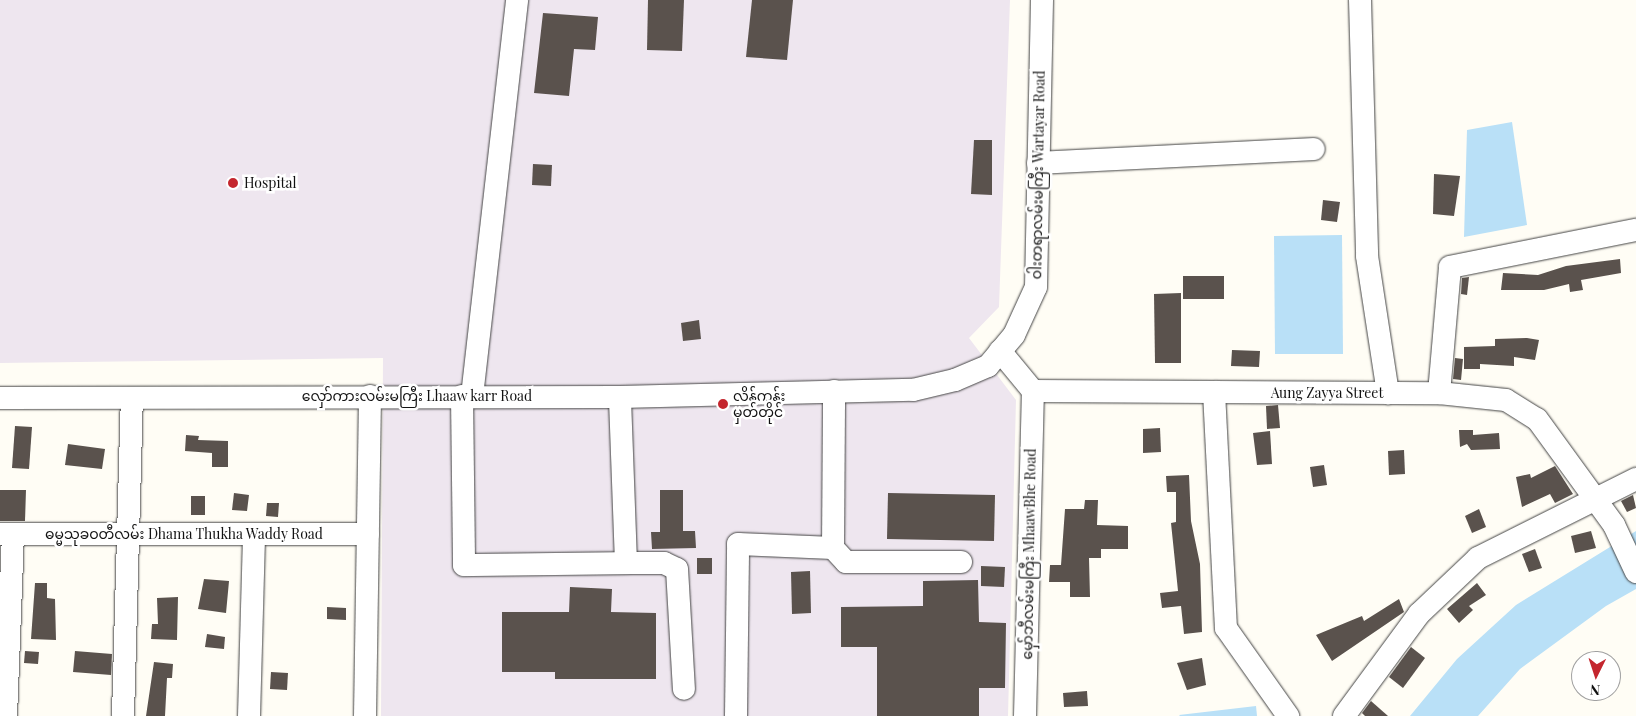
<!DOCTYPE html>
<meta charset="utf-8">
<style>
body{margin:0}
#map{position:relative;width:1636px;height:716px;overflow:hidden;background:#fffdf5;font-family:"Playfair Display","Noto Sans Myanmar",serif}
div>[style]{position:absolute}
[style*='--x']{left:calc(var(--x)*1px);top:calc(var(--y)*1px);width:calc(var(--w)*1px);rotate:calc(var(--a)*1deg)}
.industrial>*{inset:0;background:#eee6ef}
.water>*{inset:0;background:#b9e0f7}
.building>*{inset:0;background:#5a524d}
.roads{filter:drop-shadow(0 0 1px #444) drop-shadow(0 0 1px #444)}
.minor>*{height:22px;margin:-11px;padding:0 11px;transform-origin:11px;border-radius:11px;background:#fff}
.dots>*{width:14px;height:14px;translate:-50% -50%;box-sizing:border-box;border:2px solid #fff;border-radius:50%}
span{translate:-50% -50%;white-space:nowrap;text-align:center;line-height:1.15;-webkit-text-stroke:5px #fff;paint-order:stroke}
.street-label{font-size:14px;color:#111}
.poi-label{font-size:14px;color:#111}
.left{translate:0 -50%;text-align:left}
.north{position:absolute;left:1571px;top:651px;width:50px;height:50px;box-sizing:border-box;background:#fff;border:1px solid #a0a0a0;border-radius:50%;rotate:184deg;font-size:14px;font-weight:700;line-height:20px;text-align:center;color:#111}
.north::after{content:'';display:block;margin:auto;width:18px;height:22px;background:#c4262e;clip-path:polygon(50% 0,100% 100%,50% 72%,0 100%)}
</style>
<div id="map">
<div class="industrial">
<div style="clip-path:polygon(0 0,1010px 0,999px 307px,969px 338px,1016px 400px,1008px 716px,381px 716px,383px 358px,0 363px)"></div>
</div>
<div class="water">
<div style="clip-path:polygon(1512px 122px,1527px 225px,1464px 237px,1467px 130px)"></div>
<div style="clip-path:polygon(1342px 235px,1343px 354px,1275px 354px,1274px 236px)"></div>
<div style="clip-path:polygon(1636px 531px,1636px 589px,1606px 606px,1520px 669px,1478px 716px,1410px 716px,1457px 659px,1516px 605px)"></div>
<div style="clip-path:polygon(1256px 706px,1257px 716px,1180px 716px,1179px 715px)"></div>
</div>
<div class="building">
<div style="clip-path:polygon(648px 0,684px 0,682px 51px,647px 50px)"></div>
<div style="clip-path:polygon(752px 0,793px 0,787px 60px,746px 57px)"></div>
<div style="clip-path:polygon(543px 13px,598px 17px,595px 50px,574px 49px,569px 96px,534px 93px)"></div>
<div style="clip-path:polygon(974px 140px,992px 140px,992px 195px,971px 194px)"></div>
<div style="clip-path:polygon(533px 164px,552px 165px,551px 186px,532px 185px)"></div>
<div style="clip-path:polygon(1434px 174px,1460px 176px,1454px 216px,1433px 214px)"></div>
<div style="clip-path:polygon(1323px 200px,1340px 202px,1337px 222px,1321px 220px)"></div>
<div style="clip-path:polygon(1620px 259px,1621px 273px,1581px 280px,1583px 290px,1570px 292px,1569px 284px,1544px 290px,1501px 290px,1503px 273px,1538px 275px,1566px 266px)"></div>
<div style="clip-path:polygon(1183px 276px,1224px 276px,1224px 299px,1183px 299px)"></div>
<div style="clip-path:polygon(1469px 277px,1467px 295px,1461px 294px,1462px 278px)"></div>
<div style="clip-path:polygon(1181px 293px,1181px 363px,1155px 363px,1154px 294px)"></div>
<div style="clip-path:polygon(699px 320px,701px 339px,683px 341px,681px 323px)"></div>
<div style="clip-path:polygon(1527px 338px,1539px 340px,1535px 360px,1514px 357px,1514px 366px,1480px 364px,1480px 369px,1464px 369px,1464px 347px,1495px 346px,1495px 339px)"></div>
<div style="clip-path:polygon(1232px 350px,1260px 351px,1259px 367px,1231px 366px)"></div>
<div style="clip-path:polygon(1455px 358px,1463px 359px,1461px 380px,1453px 379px)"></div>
<div style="clip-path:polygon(1278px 405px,1280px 428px,1267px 429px,1266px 406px)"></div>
<div style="clip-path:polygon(15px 426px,32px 427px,29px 469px,12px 468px)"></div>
<div style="clip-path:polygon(1160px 428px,1161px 452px,1143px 453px,1143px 429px)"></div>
<div style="clip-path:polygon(1459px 430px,1473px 430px,1473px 435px,1499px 433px,1500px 449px,1471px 450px,1467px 444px,1460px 447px)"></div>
<div style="clip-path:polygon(1270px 431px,1272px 464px,1257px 465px,1253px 433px)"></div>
<div style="clip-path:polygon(186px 435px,199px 436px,198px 440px,228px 441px,228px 467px,212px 467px,212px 453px,185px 451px)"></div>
<div style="clip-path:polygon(68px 444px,105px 449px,102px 469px,65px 465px)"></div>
<div style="clip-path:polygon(1404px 450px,1405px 474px,1389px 475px,1388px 451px)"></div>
<div style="clip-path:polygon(1324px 465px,1327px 485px,1313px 487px,1310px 467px)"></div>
<div style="clip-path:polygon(1555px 466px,1573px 494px,1555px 503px,1550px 494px,1522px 507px,1516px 477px,1530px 474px,1531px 478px)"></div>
<div style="clip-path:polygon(1189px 475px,1191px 521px,1200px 564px,1202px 632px,1184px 634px,1181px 606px,1162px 608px,1160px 593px,1178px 591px,1171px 523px,1176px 522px,1176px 492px,1167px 492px,1166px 476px)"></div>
<div style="clip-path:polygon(0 490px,26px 490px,25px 521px,0 521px)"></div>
<div style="clip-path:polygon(660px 490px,683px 490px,683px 531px,695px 531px,696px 548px,652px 549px,651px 532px,660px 532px)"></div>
<div style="clip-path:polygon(234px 493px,249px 495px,247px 511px,232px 510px)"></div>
<div style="clip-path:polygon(888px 493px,995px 495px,994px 541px,887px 539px)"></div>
<div style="clip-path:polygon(1633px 495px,1636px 508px,1627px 512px,1621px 501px)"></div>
<div style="clip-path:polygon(191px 496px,205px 496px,205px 515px,191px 515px)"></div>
<div style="clip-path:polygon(1085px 500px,1098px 500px,1097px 525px,1128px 526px,1128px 549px,1101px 549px,1101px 558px,1089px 558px,1090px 597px,1070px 597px,1070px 582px,1049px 582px,1050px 565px,1061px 565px,1065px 509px,1084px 509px)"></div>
<div style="clip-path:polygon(267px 503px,279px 503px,278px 517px,266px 516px)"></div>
<div style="clip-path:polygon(1479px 509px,1486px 527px,1472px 533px,1465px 516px)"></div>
<div style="clip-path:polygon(1591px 531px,1596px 548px,1575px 553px,1571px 536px)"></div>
<div style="clip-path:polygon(1535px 549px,1542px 568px,1529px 572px,1522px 554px)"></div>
<div style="clip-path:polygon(697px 558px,712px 558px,712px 574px,697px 574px)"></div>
<div style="clip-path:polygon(981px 566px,1005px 567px,1004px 587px,981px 586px)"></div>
<div style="clip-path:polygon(810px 571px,811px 613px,792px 614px,791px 572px)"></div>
<div style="clip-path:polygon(204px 579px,229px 581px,226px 613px,198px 609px)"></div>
<div style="clip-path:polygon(978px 580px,979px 622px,1006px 623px,1005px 688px,979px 688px,979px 716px,877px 716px,877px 647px,841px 647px,841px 607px,923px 606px,923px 581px)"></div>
<div style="clip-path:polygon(35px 583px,47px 583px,47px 598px,55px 599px,56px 640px,31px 639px)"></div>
<div style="clip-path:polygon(1477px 583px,1486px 595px,1469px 606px,1473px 610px,1459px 623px,1447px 609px)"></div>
<div style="clip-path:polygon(570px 587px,612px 589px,611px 612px,656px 613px,656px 679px,555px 679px,555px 672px,502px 672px,502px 612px,569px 612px)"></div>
<div style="clip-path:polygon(178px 597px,177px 640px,151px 639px,152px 624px,158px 624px,157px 598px)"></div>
<div style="clip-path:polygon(1399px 599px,1404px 612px,1332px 661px,1316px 635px,1362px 616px,1364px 621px)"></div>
<div style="clip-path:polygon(327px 607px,346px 608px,346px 620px,327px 619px)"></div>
<div style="clip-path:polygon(207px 634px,225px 637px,224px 649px,205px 647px)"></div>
<div style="clip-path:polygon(1411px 647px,1425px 658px,1403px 688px,1389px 677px)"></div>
<div style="clip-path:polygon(25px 651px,39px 652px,38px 664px,24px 663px)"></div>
<div style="clip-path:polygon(75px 651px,112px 654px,111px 675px,73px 672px)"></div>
<div style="clip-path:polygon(1202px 658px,1206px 685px,1187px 690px,1177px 663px)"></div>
<div style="clip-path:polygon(154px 662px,173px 664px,172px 678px,167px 678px,165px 716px,146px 716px)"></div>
<div style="clip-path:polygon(271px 672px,288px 673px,287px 690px,270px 689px)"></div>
<div style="clip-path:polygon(1087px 691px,1088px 706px,1064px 707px,1063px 693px)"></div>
<div style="clip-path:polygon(1371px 701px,1388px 716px,1365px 716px,1362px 713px)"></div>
</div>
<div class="roads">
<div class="minor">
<div style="--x:1360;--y:0;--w:256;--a:88.4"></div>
<div style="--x:1367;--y:256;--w:139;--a:81.3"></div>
<div style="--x:1038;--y:163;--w:276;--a:-2.9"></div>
<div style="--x:1000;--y:351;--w:52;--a:50.5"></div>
<div style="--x:1033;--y:391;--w:406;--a:0.3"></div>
<div style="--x:1439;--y:393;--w:67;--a:6"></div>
<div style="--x:1506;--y:400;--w:36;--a:32"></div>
<div style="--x:1537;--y:419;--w:131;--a:54"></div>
<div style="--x:1614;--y:525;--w:52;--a:64.9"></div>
<div style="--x:1214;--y:392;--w:236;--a:87.1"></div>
<div style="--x:1226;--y:628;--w:108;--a:54.8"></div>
<div style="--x:1439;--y:393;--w:126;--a:-85"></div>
<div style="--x:1450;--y:267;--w:190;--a:-11.3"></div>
<div style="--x:462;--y:396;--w:169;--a:89.3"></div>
<div style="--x:464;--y:565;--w:162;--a:-0.7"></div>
<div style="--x:626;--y:563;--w:166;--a:-92.1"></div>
<div style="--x:472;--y:396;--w:399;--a:-83.5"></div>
<div style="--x:0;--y:398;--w:620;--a:-0.09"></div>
<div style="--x:620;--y:397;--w:293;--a:-1.4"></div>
<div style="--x:913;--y:390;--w:43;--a:-13.4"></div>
<div style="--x:955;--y:380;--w:36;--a:-23"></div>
<div style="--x:988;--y:366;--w:40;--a:-50"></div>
<div style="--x:1014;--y:335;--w:53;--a:-65.4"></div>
<div style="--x:1036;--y:287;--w:287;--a:-88.8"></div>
<div style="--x:0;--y:534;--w:368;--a:0"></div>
<div style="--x:833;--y:548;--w:157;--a:-89.6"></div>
<div style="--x:626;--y:563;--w:38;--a:0"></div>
<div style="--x:664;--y:563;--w:14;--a:25"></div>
<div style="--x:677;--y:569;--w:120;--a:86.7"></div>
<div style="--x:6;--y:716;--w:182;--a:-87.8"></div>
<div style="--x:123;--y:716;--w:318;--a:-88.4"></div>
<div style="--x:249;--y:716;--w:182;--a:-88.4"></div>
<div style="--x:365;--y:716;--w:320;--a:-89.1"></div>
<div style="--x:736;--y:716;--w:172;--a:-89.3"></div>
<div style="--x:738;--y:544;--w:95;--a:2.4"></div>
<div style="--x:833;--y:548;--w:19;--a:47"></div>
<div style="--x:846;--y:562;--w:115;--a:0"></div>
<div style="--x:1025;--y:716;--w:325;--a:-88.6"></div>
<div style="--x:1344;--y:716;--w:127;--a:-53.7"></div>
<div style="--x:1419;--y:614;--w:81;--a:-43.5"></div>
<div style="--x:1478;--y:558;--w:177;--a:-26.6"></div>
</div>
</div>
<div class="dots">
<div style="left:233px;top:183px;background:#c4262e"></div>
<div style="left:723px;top:404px;background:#c4262e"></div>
</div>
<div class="street-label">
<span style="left:1038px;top:175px;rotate:-89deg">ဝါးတရာလမ်းမကြီး Wartayar Road</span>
<span style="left:1327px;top:393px">Aung Zayya Street</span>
<span style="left:417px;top:396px">လှော်ကားလမ်းမကြီး Lhaaw karr Road</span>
<span style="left:184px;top:534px">ဓမ္မသုခဝတီလမ်း Dhama Thukha Waddy Road</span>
<span style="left:1029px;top:554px;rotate:-89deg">မှော်ဘီလမ်းမကြီး MhaawBhe Road</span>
</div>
<div class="poi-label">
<span class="left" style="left:244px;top:183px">Hospital</span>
<span class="left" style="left:733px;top:404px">လိန်ကုန်း<br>မှတ်တိုင်</span>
</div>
<div class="north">N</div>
</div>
